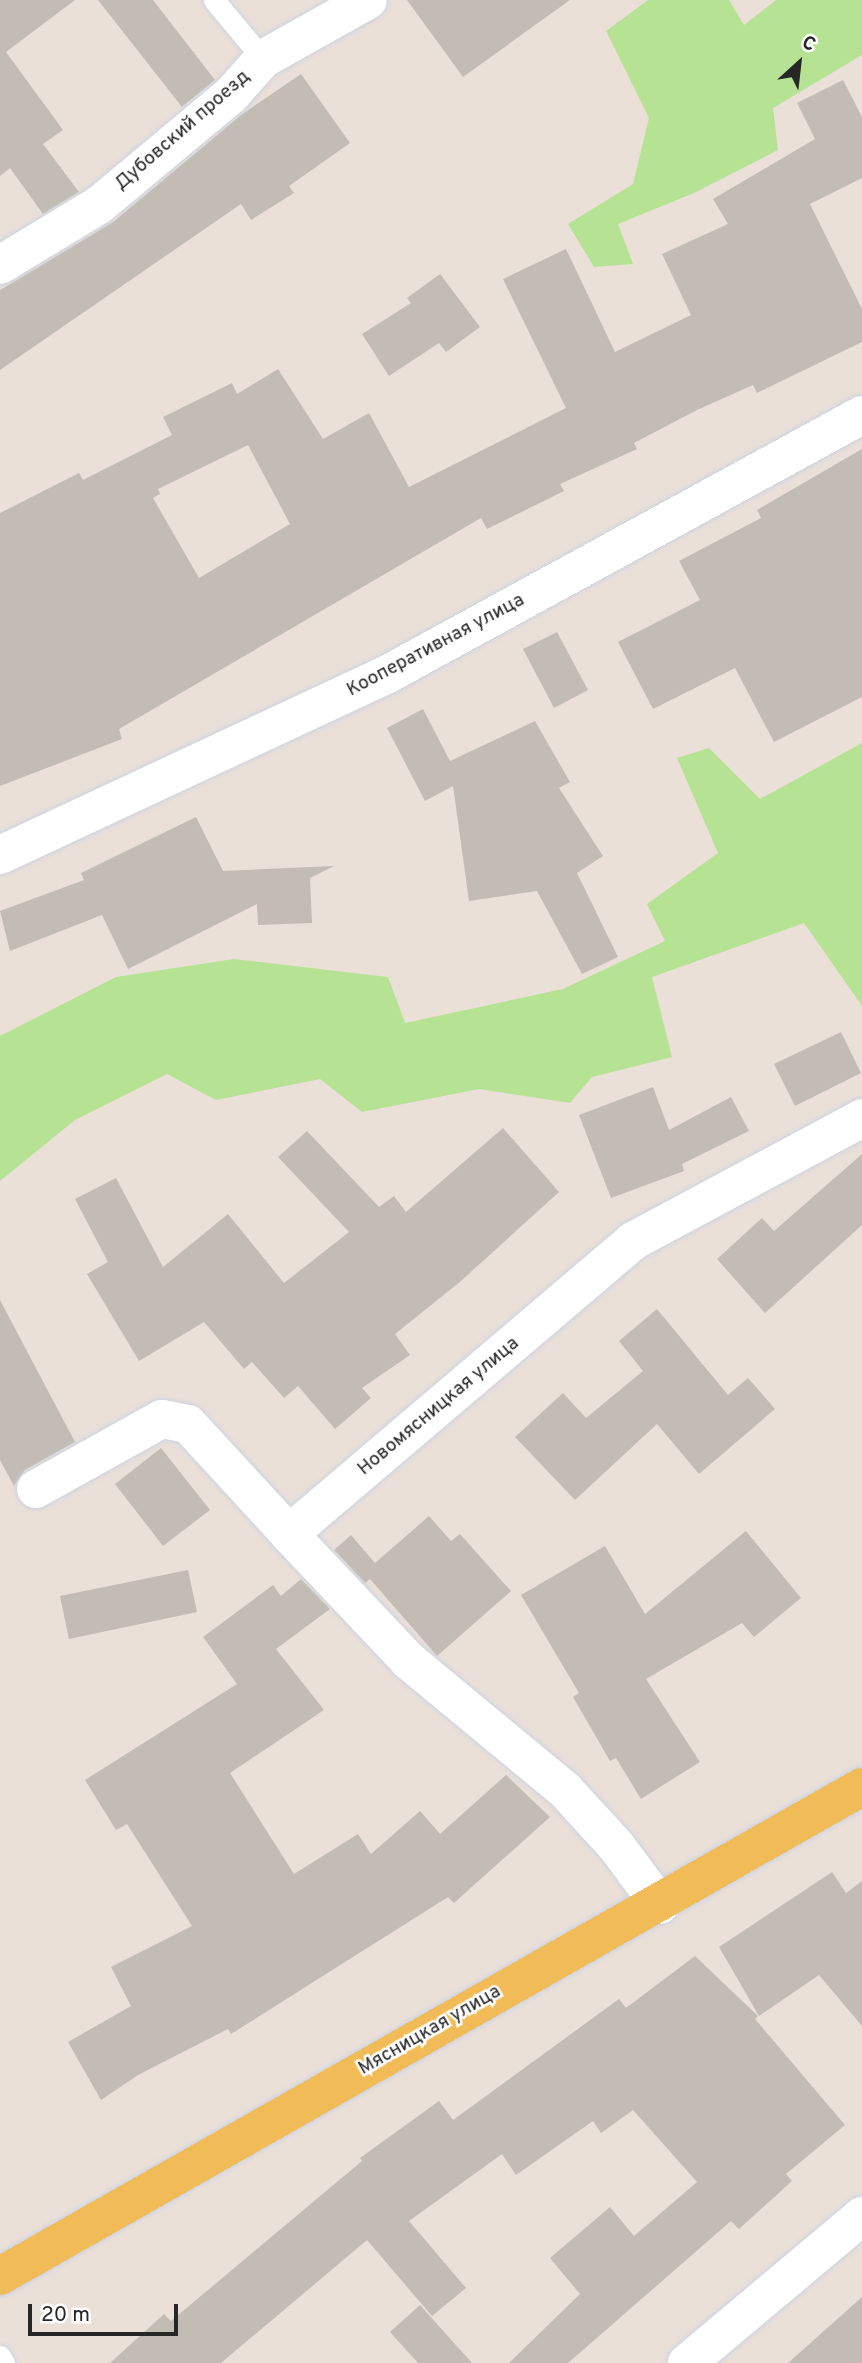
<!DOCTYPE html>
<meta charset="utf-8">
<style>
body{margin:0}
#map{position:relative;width:862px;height:2363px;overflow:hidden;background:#eae0d8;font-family:Overpass,sans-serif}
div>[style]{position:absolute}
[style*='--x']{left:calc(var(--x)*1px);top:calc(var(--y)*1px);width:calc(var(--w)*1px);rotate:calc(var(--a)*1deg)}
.green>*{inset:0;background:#b6e293}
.building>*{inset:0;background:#c2bcb4}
.roads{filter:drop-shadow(0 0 2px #cdd3e1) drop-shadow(0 0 2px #cdd3e1)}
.service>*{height:21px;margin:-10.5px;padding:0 10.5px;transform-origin:10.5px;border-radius:10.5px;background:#fff}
.minor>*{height:38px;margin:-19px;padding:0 19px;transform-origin:19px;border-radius:19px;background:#fff}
.primary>*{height:38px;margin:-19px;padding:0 19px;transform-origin:19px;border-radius:19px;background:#f1bc57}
span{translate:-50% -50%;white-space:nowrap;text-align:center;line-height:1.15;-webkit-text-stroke:5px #fff;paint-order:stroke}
.street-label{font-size:19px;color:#272727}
.north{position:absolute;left:764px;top:28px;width:70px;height:70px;-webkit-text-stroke:5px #fff;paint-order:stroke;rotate:27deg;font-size:19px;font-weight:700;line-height:28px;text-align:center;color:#272727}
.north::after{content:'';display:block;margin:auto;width:24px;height:32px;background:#272727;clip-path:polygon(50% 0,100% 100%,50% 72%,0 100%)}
.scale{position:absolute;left:28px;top:2304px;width:150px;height:32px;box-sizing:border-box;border:4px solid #272727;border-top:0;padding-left:9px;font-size:21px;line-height:24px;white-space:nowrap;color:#272727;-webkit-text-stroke:5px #fff;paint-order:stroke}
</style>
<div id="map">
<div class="green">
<div style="clip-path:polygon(648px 0,729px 0,744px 25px,776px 0,862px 0,862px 55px,773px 108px,778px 150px,694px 193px,618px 224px,633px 264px,594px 267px,568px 224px,633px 184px,649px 118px,606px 31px)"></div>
<div style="clip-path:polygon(862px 743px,862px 1006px,804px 923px,652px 977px,672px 1057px,592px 1077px,570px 1103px,479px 1089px,362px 1112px,320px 1079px,216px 1100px,167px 1074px,75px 1120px,0 1181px,0 1036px,116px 977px,234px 959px,388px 977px,405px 1023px,563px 989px,665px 941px,647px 904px,718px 853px,677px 758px,709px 748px,760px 799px)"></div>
</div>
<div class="building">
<div style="clip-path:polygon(0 0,75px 0,6px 52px,63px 130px,43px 144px,79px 192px,43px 214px,10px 168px,0 176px)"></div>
<div style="clip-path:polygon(98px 0,153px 0,215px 80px,182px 107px)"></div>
<div style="clip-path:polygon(407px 0,570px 0,463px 77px)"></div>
<div style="clip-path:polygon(301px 74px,350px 143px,289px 186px,294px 193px,251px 220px,241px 204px,0 370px,0 290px,113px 222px,241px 115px)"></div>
<div style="clip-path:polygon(evenodd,843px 80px,862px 117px,862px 178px,810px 204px,862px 309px,862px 342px,757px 393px,753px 385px,697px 410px,634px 443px,637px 449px,560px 484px,564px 491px,487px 529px,481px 518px,119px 729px,122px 739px,0 786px,0 513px,79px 473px,83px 480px,172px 435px,163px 417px,232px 383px,237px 394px,278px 369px,323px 439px,369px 413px,409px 487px,566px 408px,503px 279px,566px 249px,615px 352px,691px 315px,662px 254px,728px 224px,713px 199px,815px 139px,797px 103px,843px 80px,248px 445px,290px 524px,199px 578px,153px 498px,160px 494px,158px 489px,248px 445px)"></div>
<div style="clip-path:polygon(440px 274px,480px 327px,446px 352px,439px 343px,389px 376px,362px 334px,411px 303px,407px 298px)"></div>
<div style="clip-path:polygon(862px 449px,862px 697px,774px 742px,735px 668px,653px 709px,618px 642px,700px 600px,679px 561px,761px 518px,757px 510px)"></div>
<div style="clip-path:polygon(557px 632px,588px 690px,554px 708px,523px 649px)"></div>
<div style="clip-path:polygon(423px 709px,450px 761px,535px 721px,570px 782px,559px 788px,603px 856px,577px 873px,618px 957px,582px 974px,537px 891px,469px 901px,453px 786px,425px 801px,387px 728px)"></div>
<div style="clip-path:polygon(196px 817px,223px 871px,334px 866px,310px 878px,312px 923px,258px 925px,257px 904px,128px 969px,102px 915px,10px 951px,0 911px,84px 880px,81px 873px)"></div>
<div style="clip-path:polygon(841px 1032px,861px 1073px,795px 1106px,774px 1064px)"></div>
<div style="clip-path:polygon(653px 1087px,669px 1130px,731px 1097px,749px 1131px,682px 1164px,684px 1171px,611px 1198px,579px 1115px)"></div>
<div style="clip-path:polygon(503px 1128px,559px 1192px,461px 1281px,395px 1334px,410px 1355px,362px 1388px,371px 1398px,335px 1429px,298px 1386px,284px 1398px,252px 1362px,244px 1369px,204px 1322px,139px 1361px,87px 1274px,108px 1262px,75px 1199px,116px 1178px,163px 1267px,228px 1214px,284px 1283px,349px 1232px,278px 1157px,307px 1131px,379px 1207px,394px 1196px,406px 1212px)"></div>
<div style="clip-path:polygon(862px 1154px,862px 1225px,765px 1313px,717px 1259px,762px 1218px,774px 1231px)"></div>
<div style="clip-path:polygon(0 1300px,75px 1442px,25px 1470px,14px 1486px,0 1460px)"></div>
<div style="clip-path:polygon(657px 1309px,728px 1395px,748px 1378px,775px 1409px,699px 1474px,657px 1424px,575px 1500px,515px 1437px,563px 1393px,586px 1418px,643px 1371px,619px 1341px)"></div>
<div style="clip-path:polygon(161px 1448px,210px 1510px,163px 1546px,115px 1484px)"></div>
<div style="clip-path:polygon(429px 1516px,451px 1541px,460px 1534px,511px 1591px,437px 1656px,370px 1579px,365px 1583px,334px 1550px,351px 1535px,375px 1563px)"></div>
<div style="clip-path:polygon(746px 1531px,801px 1598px,754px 1637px,742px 1623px,646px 1679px,700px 1762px,641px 1799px,616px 1758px,610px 1761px,573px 1697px,579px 1693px,521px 1595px,605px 1546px,645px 1614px)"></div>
<div style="clip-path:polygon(188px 1570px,197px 1612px,69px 1639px,60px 1596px)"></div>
<div style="clip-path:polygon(301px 1579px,330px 1609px,276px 1649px,324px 1710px,230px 1773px,294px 1874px,358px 1834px,371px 1854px,420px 1811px,440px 1834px,506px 1775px,550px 1817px,454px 1903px,448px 1897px,231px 2034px,228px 2029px,138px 2075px,101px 2100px,68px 2042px,131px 2006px,111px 1967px,192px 1926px,127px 1824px,116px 1830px,85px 1780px,237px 1684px,203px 1637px,273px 1585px,281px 1596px)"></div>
<div style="clip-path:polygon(832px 1872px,846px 1893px,862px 1881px,862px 2026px,819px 1975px,759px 2016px,719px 1947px)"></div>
<div style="clip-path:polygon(695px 1956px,758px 2016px,755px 2019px,845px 2125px,786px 2174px,792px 2181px,739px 2229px,731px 2221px,568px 2363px,509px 2363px,580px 2294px,550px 2258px,610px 2207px,634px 2236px,697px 2182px,633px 2110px,601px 2133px,593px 2121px,516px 2175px,502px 2154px,409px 2221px,466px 2288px,432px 2316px,367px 2240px,221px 2363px,110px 2363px,164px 2314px,171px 2321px,362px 2161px,360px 2158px,439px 2101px,453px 2120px,619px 1999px,626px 2008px)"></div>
<div style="clip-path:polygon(862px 2297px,862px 2363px,788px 2363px)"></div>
<div style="clip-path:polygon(420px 2305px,472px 2363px,418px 2363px,390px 2332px)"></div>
</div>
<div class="roads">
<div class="service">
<div style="--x:214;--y:0;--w:77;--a:50.3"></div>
<div style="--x:0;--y:2356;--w:8;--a:60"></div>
</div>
<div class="minor">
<div style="--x:0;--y:265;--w:116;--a:-31.2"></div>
<div style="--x:99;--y:205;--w:172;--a:-39.8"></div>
<div style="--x:231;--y:95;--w:48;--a:-48.4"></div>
<div style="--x:263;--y:59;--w:120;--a:-29.3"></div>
<div style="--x:0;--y:855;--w:428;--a:-25"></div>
<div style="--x:388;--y:674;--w:540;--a:-28.65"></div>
<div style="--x:36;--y:1489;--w:144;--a:-29.1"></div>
<div style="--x:162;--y:1419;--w:26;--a:11"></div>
<div style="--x:188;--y:1424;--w:149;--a:47.4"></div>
<div style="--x:289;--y:1534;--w:452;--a:-40.4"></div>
<div style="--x:633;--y:1241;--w:260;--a:-28.2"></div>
<div style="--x:289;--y:1534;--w:175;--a:46.6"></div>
<div style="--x:409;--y:1661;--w:202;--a:39.6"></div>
<div style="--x:565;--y:1790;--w:77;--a:47.6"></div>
<div style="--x:617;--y:1847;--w:72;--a:53.4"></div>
<div style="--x:687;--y:2363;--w:229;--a:-40"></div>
</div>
<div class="primary">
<div style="--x:0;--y:2276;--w:991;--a:-29.57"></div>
</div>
</div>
<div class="street-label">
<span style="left:183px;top:131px;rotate:-41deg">Дубовский проезд</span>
<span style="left:436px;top:646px;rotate:-28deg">Кооперативная улица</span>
<span style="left:439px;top:1407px;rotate:-40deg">Новомясницкая улица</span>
<span style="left:430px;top:2031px;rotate:-30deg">Мясницкая улица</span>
</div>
<div class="north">С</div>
<div class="scale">20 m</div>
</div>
